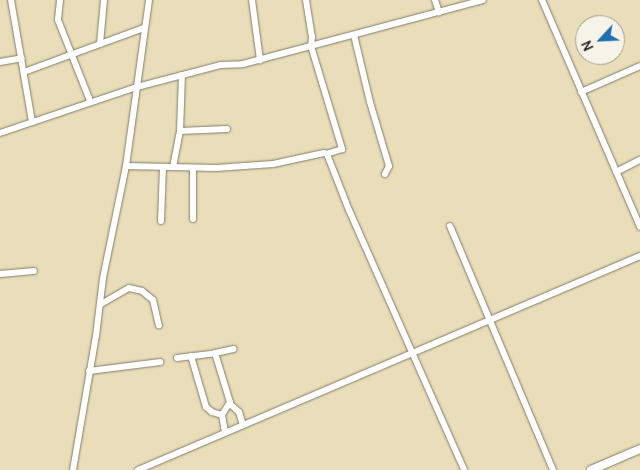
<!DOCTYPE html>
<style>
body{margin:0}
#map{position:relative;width:640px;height:470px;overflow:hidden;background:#e9deb9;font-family:Delius,sans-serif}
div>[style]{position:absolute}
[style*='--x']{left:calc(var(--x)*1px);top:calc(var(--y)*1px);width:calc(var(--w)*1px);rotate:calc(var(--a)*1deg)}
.roads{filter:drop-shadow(0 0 1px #827d6a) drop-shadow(0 0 1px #827d6a)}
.minor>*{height:6px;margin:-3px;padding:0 3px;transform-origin:3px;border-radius:3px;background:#fff}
.tertiary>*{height:8px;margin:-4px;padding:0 4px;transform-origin:4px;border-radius:4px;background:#fff}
span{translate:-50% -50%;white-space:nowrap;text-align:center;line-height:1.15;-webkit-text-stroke:4px #f7f3e8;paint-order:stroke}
.north{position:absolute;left:575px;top:15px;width:50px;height:50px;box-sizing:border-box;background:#f7f3e8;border:1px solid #9f9d96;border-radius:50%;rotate:245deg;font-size:14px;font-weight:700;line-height:20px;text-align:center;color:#1c1c1c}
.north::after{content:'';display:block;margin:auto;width:18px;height:22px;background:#1f6fb2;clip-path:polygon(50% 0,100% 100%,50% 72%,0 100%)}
</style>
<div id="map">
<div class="roads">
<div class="minor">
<div style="--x:11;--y:0;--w:124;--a:80.2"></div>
<div style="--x:60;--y:0;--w:20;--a:96"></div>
<div style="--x:58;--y:20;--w:87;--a:68.4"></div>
<div style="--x:104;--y:0;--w:44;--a:95.2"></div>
<div style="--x:100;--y:44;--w:47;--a:-20"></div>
<div style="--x:252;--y:0;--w:61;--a:82.4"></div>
<div style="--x:306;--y:0;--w:37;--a:81"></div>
<div style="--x:312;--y:37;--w:9;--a:96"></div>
<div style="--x:311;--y:46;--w:108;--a:73.2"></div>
<div style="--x:342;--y:149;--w:16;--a:162"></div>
<div style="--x:435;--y:0;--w:13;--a:72"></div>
<div style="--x:542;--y:0;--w:247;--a:66.6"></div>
<div style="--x:354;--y:35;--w:69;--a:76.6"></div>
<div style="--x:370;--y:102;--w:67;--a:73.5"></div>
<div style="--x:389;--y:166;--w:9;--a:117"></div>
<div style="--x:0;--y:62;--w:22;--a:-10"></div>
<div style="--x:24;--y:72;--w:81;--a:-20.2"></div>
<div style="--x:581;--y:92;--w:64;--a:-23.8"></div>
<div style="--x:180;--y:131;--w:47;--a:-2.4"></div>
<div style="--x:0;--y:133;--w:145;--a:-18.6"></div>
<div style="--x:137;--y:87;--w:86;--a:-14.8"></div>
<div style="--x:220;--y:65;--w:23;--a:-2"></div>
<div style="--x:243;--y:64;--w:248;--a:-14.9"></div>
<div style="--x:126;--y:166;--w:90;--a:1.3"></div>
<div style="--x:216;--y:168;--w:57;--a:-4"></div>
<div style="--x:273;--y:164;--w:52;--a:-12.2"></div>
<div style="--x:324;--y:153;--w:3;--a:18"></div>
<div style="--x:327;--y:154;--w:60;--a:68.6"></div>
<div style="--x:349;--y:210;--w:284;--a:66.1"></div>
<div style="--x:173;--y:167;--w:37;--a:-79"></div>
<div style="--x:180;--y:131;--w:56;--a:-88"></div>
<div style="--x:616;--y:172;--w:27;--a:-27"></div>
<div style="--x:193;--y:219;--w:51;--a:-90"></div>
<div style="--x:161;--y:221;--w:54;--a:-87.9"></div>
<div style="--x:450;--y:226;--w:265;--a:67.1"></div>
<div style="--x:0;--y:274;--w:34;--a:-5"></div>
<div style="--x:101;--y:304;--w:32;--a:-30"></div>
<div style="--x:129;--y:288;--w:13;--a:13"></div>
<div style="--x:142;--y:291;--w:14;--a:39"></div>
<div style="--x:153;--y:300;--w:26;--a:77"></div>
<div style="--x:215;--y:353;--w:19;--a:-12"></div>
<div style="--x:191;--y:356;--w:53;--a:73.6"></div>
<div style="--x:206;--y:407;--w:8;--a:40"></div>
<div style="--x:212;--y:412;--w:10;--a:17"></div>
<div style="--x:177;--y:358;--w:38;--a:-7"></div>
<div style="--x:215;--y:353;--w:51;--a:73"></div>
<div style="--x:230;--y:402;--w:15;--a:122"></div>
<div style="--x:222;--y:415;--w:17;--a:80"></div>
<div style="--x:89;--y:371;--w:72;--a:-7.2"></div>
<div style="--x:230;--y:404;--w:12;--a:42"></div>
<div style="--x:239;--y:412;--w:14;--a:73"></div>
<div style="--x:73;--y:470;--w:136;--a:-80.3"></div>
<div style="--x:96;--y:336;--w:58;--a:-83.1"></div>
<div style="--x:103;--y:278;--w:114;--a:-78.4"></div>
<div style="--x:126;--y:166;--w:168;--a:-82.1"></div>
<div style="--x:138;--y:470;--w:546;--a:-23.09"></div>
</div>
<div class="tertiary">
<div style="--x:591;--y:470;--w:53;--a:-23.2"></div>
</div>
</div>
<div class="north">N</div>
</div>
